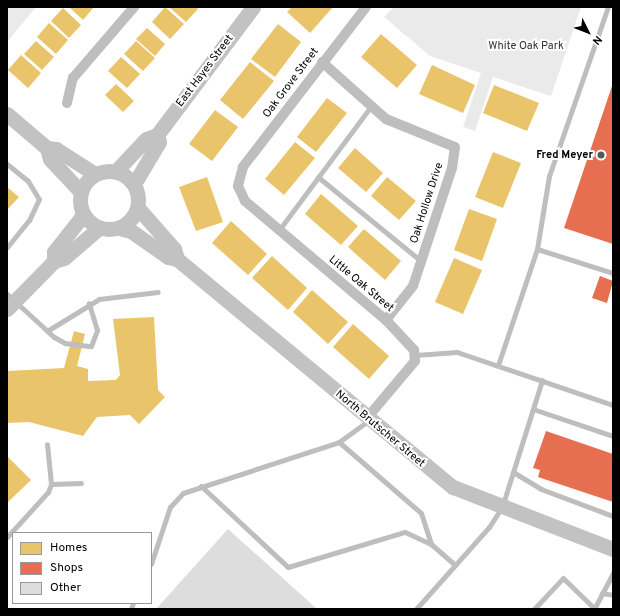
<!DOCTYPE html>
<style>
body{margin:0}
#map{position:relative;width:620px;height:616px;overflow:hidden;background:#fff;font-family:Overpass,sans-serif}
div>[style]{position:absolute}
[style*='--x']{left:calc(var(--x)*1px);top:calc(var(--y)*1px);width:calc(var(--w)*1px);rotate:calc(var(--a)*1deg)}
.green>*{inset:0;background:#eaeaea}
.homes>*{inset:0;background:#e9c46a}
.shops>*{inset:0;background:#e76f51}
.building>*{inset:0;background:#ddd}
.lane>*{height:5px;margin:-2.5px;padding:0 2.5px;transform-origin:2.5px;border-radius:2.5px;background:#bebebe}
.street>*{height:10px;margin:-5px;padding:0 5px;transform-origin:5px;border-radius:5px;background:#bebebe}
.secondary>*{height:15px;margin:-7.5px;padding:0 7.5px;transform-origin:7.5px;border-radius:7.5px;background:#c2c2c2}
.secondary>.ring{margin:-7.5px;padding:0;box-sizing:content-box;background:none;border:15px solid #c2c2c2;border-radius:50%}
.dots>*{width:11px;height:11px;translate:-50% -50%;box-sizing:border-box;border:2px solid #fff;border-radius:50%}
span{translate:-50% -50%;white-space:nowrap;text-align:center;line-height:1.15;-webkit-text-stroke:4px #fff;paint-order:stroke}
.park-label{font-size:11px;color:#303030}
.street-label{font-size:11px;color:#000}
.poi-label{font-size:11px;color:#000;font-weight:700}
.right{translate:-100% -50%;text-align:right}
.frame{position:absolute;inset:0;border:8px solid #000;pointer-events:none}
.legend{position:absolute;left:12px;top:532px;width:140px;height:72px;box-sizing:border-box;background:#fff;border:1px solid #999;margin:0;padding:5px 7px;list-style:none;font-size:12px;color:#000}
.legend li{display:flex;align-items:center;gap:8px;height:20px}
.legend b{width:20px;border:1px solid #999}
.north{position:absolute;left:568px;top:12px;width:40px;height:40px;-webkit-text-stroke:3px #fff;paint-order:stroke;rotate:132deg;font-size:11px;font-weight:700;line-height:16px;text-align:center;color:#000}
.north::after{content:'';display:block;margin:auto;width:14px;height:18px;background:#000;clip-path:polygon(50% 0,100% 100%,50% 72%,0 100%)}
</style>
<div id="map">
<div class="green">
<div style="clip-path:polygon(7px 7px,36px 7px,7px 42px)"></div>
<div style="clip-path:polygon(394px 7px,581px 7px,551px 96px,493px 77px,475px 131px,463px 127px,481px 73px,430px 56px,384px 17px)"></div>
</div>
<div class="homes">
<div style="clip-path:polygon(69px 7px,94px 7px,83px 20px)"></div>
<div style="clip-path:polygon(165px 7px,184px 24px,170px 39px,152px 22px)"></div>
<div style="clip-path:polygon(169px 7px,196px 7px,198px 9px,186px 22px)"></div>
<div style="clip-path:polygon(292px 7px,333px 7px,310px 33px,287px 12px)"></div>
<div style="clip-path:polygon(63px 8px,81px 25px,69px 38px,51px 21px)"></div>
<div style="clip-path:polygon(49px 23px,68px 40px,56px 54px,37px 37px)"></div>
<div style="clip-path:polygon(278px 24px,301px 42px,275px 77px,251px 59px)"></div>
<div style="clip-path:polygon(147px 28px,165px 44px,155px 56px,136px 39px)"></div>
<div style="clip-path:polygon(381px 34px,417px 65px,397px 88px,361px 57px)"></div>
<div style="clip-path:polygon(36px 41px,54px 57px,42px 70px,24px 54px)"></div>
<div style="clip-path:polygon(136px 41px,155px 58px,143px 71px,124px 54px)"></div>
<div style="clip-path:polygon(21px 55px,41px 73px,28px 88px,8px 70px)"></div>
<div style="clip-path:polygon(121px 57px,140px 74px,127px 88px,108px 71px)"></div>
<div style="clip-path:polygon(250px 62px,274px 81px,243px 119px,220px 100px)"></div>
<div style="clip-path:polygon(432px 65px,475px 85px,463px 113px,419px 94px)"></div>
<div style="clip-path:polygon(116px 84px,134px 101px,123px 112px,105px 95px)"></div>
<div style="clip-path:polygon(494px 85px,539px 103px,527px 131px,483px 113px)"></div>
<div style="clip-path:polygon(327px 98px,347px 113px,316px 152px,297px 137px)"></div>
<div style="clip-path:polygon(215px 110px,238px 127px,212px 161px,189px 144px)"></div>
<div style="clip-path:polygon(295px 142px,315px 158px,284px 195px,265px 179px)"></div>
<div style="clip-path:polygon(355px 148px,383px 173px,366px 192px,338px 168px)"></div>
<div style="clip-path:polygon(493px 152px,521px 163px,503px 208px,475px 197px)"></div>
<div style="clip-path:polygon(207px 177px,223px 222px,196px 231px,179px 187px)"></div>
<div style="clip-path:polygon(387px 177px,416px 201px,399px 220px,371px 196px)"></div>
<div style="clip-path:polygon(7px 187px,19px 197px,7px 210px)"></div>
<div style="clip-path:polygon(321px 194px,358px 226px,341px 245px,305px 214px)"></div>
<div style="clip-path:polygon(469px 209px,497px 219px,482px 261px,454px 250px)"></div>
<div style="clip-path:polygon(231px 221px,267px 254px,248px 275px,212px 243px)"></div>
<div style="clip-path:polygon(364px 229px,401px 261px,385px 280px,348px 247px)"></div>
<div style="clip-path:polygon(272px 256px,307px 288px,288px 310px,252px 278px)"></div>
<div style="clip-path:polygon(454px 258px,482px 270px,463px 314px,435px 302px)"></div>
<div style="clip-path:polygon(312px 290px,348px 322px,328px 344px,293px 312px)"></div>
<div style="clip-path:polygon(154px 317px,158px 390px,165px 397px,139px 424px,130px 415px,97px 417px,83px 436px,29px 422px,7px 423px,7px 371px,64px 368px,74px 331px,85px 334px,77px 366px,88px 369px,88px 381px,116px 380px,120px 375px,113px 319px)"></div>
<div style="clip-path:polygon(353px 324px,389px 356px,369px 379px,333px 347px)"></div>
<div style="clip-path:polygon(7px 456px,31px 480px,7px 503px)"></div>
</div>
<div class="shops">
<div style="clip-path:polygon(613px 83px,613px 244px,564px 228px)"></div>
<div style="clip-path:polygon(600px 276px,613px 281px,607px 303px,592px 298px)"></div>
<div style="clip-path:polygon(546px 431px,613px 454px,613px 502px,538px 477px,540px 470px,533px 468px)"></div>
</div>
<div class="building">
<div style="clip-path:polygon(228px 529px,317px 609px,156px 609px)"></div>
</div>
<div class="lane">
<div style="--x:7;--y:164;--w:27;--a:39"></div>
<div style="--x:28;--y:181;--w:21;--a:59"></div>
<div style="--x:39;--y:199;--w:23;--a:115"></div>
<div style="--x:29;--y:220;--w:35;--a:129"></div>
<div style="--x:318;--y:177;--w:133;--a:39.2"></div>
<div style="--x:279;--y:230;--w:154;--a:-53.4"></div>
<div style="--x:537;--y:249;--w:74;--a:-80.7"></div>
<div style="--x:549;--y:176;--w:179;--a:-70.8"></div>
<div style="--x:7;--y:294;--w:64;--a:42.5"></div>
<div style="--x:54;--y:337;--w:13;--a:29"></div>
<div style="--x:65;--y:343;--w:26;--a:7"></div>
<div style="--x:91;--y:346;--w:17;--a:-69"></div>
<div style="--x:97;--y:330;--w:28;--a:-107"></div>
<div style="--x:47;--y:331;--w:61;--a:-31.6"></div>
<div style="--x:99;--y:299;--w:59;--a:-6.8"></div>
<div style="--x:415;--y:355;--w:42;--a:-4.1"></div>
<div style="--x:457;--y:352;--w:165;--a:18.8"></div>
<div style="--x:498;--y:365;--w:122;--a:-71.4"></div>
<div style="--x:537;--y:249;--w:80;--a:17.5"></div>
<div style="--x:533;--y:409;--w:84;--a:18.6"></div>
<div style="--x:339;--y:442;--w:108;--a:40.9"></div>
<div style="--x:421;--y:513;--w:33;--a:72"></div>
<div style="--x:431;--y:544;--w:32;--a:41"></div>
<div style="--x:513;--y:472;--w:33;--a:31"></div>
<div style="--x:541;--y:489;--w:77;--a:20.6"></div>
<div style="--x:51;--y:484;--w:30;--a:-2"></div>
<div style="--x:201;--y:486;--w:119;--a:43"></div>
<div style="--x:288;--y:567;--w:122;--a:-16.7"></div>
<div style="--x:405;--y:532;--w:29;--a:25"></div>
<div style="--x:7;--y:537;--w:61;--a:-47.7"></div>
<div style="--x:48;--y:492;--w:9;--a:-69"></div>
<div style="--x:51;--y:484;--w:40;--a:-95.7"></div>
<div style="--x:151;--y:564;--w:60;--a:-71.6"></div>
<div style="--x:170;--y:507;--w:19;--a:-47"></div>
<div style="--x:183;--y:493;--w:164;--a:-18.1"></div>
<div style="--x:339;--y:442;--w:37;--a:-36"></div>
<div style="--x:602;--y:593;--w:11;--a:10"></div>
<div style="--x:131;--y:609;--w:6;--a:-72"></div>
<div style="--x:416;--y:609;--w:110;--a:-48.3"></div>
<div style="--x:489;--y:527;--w:24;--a:-57"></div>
<div style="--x:502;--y:507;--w:133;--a:-72.5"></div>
<div style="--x:534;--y:609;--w:42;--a:-46.9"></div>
<div style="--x:563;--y:578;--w:43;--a:44.1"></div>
<div style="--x:594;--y:609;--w:41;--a:-62.2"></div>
</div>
<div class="street">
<div style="--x:366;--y:7;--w:202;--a:127.6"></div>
<div style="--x:243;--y:167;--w:20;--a:105"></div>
<div style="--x:238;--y:186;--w:17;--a:65"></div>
<div style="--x:245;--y:201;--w:185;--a:40.2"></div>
<div style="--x:386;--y:320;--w:41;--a:47"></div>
<div style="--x:414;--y:350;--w:11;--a:85"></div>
<div style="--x:415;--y:361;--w:75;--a:130.1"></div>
<div style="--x:322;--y:62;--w:86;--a:41.7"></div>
<div style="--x:386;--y:119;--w:74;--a:22.1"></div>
<div style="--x:455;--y:147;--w:21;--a:98"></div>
<div style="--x:452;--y:168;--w:124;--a:108.3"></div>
<div style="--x:413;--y:286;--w:43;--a:128.5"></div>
<div style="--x:67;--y:103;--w:26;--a:-77"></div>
<div style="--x:73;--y:78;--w:94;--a:-49.3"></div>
</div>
<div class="secondary">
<div style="--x:7;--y:114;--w:52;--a:40.4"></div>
<div style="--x:47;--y:148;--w:11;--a:75"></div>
<div style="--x:50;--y:159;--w:45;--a:46.8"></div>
<div style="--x:47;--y:148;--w:9;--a:6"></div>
<div style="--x:56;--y:149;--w:46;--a:32.7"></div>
<div class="ring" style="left:80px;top:171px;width:43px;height:43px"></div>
<div style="--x:116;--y:171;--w:44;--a:-46.8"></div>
<div style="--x:146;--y:139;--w:12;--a:-20"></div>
<div style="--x:157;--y:135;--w:160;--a:-53.1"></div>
<div style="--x:134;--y:184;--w:49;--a:-59.2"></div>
<div style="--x:159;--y:142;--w:7;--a:-106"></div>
<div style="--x:138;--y:208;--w:55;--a:48.7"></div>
<div style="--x:174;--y:249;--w:10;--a:73"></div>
<div style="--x:119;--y:228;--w:12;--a:14"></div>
<div style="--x:131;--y:231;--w:45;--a:35.1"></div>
<div style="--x:168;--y:257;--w:9;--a:13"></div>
<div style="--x:177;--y:259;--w:358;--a:39.6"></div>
<div style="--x:453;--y:487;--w:172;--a:21.2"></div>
<div style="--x:54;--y:261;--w:9;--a:-90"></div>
<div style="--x:54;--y:252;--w:47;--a:-51.9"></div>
<div style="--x:7;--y:309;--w:67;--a:-45.6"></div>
<div style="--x:54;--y:261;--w:10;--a:-17"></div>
<div style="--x:64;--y:258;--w:46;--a:-40.6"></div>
</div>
<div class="dots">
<div style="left:601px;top:155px;background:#595959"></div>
</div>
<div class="park-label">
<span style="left:526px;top:46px">White Oak Park</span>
</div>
<div class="street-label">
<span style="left:205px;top:71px;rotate:-53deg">East Hayes Street</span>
<span style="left:291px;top:83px;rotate:-53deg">Oak Grove Street</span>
<span style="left:427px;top:203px;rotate:-72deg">Oak Hollow Drive</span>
<span style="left:361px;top:284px;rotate:40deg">Little Oak Street</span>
<span style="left:380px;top:429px;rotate:40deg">North Brutscher Street</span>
</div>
<div class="poi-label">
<span class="right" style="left:593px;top:155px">Fred Meyer</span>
</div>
<div class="frame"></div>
<ul class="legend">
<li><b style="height:11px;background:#e9c46a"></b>Homes</li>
<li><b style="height:11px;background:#e76f51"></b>Shops</li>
<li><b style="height:11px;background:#ddd"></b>Other</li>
</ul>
<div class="north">N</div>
</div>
